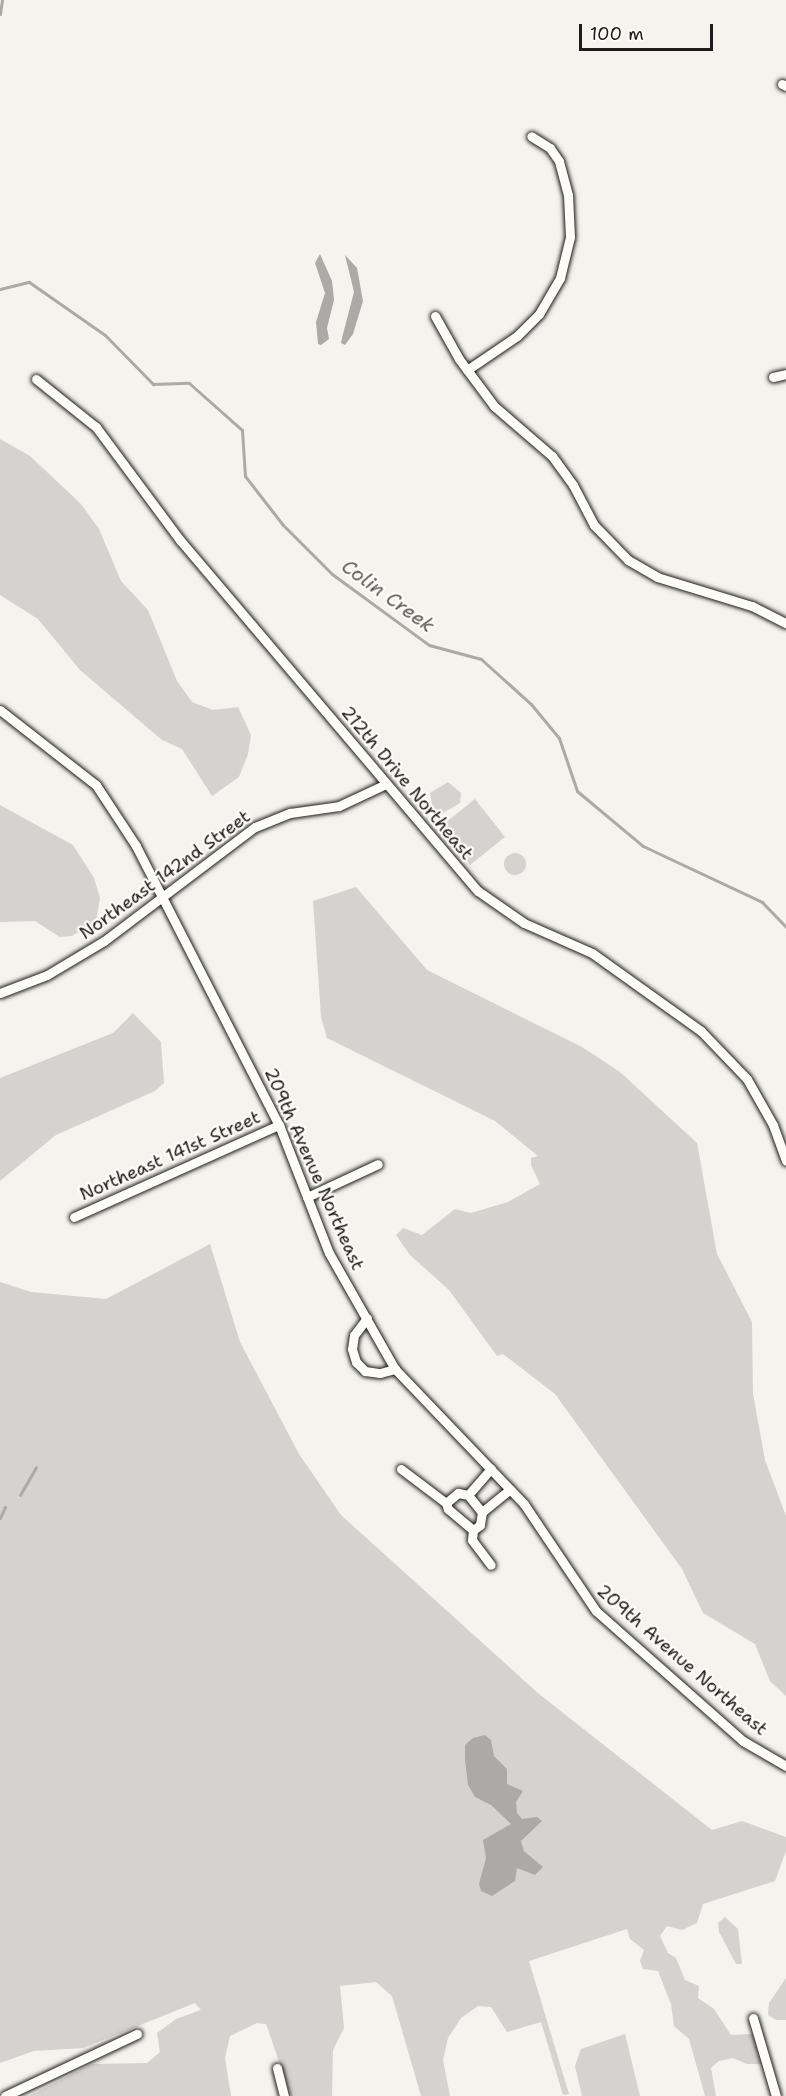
<!DOCTYPE html>
<style>
body{margin:0}
#map{position:relative;width:786px;height:2096px;overflow:hidden;background:#f4f3ee;font-family:"Shantell Sans",sans-serif}
div>[style]{position:absolute}
[style*='--x']{left:calc(var(--x)*1px);top:calc(var(--y)*1px);width:calc(var(--w)*1px);rotate:calc(var(--a)*1deg)}
.green>*{inset:0;background:#d4d3cf}
.round{border-radius:50%}
.water>*{inset:0;background:#abaaa6}
.stream>*{height:3px;margin:-1.5px;padding:0 1.5px;transform-origin:1.5px;border-radius:1.5px;background:#abaaa6}
.roads{filter:drop-shadow(0 0 2px #1c1c1c) drop-shadow(0 0 2px #1c1c1c)}
.minor>*{height:9px;margin:-4.5px;padding:0 4.5px;transform-origin:4.5px;border-radius:4.5px;background:#fdfcf7}
span{translate:-50% -50%;white-space:nowrap;text-align:center;line-height:1.15;-webkit-text-stroke:4.5px #fdfcf7;paint-order:stroke}
.street-label{font-size:18px;color:#1c1c1c}
.water-label{font-size:20px;color:#5c5c5a;font-style:italic}
.scale{position:absolute;left:579px;top:24px;width:134px;height:27px;box-sizing:border-box;border:3px solid #1c1c1c;border-top:0;padding-left:8px;font-size:18px;line-height:21px;white-space:nowrap;color:#1c1c1c;-webkit-text-stroke:4px #fdfcf7;paint-order:stroke}
</style>
<div id="map">
<div class="green">
<div style="clip-path:polygon(0 439px,30px 456px,81px 504px,99px 529px,121px 581px,148px 610px,177px 681px,192px 702px,213px 710px,238px 707px,251px 735px,248px 754px,239px 777px,212px 796px,182px 749px,162px 740px,80px 670px,38px 619px,0 595px)"></div>
<div style="clip-path:polygon(448px 782px,461px 793px,460px 803px,443px 813px,433px 811px,430px 793px)"></div>
<div style="clip-path:polygon(475px 799px,505px 837px,470px 865px,440px 827px)"></div>
<div style="clip-path:polygon(0 805px,73px 845px,94px 878px,100px 898px,96px 921px,72px 936px,60px 937px,35px 921px,0 922px)"></div>
<div class="round" style="left:504px;top:853px;width:22px;height:22px"></div>
<div style="clip-path:polygon(356px 887px,427px 970px,582px 1047px,620px 1072px,697px 1143px,717px 1254px,752px 1322px,753px 1394px,765px 1460px,786px 1516px,786px 1696px,770px 1681px,755px 1644px,703px 1613px,682px 1569px,555px 1394px,503px 1354px,497px 1356px,449px 1290px,410px 1255px,396px 1235px,403px 1228px,422px 1235px,455px 1209px,471px 1213px,508px 1202px,540px 1184px,531px 1165px,531px 1158px,538px 1156px,495px 1121px,327px 1038px,321px 1017px,313px 901px)"></div>
<div style="clip-path:polygon(133px 1013px,161px 1042px,164px 1083px,155px 1091px,56px 1135px,0 1181px,0 1078px,113px 1033px)"></div>
<div style="clip-path:polygon(210px 1244px,240px 1342px,299px 1454px,341px 1515px,539px 1694px,712px 1830px,742px 1821px,786px 1837px,786px 1851px,775px 1881px,703px 1904px,697px 1923px,682px 1930px,667px 1926px,660px 1936px,668px 1953px,676px 1958px,685px 1980px,699px 1986px,698px 1998px,714px 2009px,731px 2035px,753px 2034px,763px 2064px,747px 2064px,733px 2058px,719px 2061px,711px 2068px,716px 2096px,705px 2096px,689px 2039px,674px 2026px,671px 2004px,658px 1971px,643px 1969px,640px 1961px,644px 1950px,630px 1939px,627px 1929px,529px 1961px,569px 2094px,563px 2095px,541px 2022px,507px 2032px,491px 2007px,478px 2006px,461px 2018px,448px 2038px,443px 2060px,450px 2096px,421px 2096px,392px 1996px,376px 1982px,340px 1986px,344px 2028px,333px 2050px,332px 2096px,291px 2096px,266px 2024px,257px 2023px,230px 2036px,225px 2058px,231px 2096px,29px 2096px,92px 2064px,147px 2063px,160px 2052px,157px 2033px,176px 2019px,201px 2010px,195px 2003px,83px 2048px,34px 2051px,0 2063px,0 1282px,31px 1292px,106px 1299px)"></div>
<div style="clip-path:polygon(725px 1917px,738px 1929px,742px 1964px,736px 1964px,719px 1932px,718px 1923px)"></div>
<div style="clip-path:polygon(786px 1978px,786px 2020px,776px 2020px,768px 2015px,769px 2003px)"></div>
<div style="clip-path:polygon(625px 2034px,640px 2096px,582px 2096px,575px 2066px,581px 2049px)"></div>
</div>
<div class="water">
<div style="clip-path:polygon(320px 254px,332px 281px,334px 300px,327px 328px,329px 339px,321px 345px,318px 344px,316px 322px,325px 293px,315px 263px)"></div>
<div style="clip-path:polygon(345px 255px,357px 268px,363px 301px,353px 334px,345px 345px,341px 343px,343px 334px,354px 292px)"></div>
<div style="clip-path:polygon(485px 1735px,491px 1740px,494px 1756px,507px 1769px,507px 1784px,523px 1791px,516px 1802px,517px 1813px,522px 1819px,537px 1817px,542px 1821px,521px 1841px,524px 1851px,543px 1867px,535px 1875px,517px 1868px,515px 1881px,492px 1896px,481px 1891px,479px 1884px,486px 1858px,483px 1840px,511px 1824px,491px 1805px,475px 1797px,468px 1785px,465px 1760px,465px 1745px,473px 1738px)"></div>
</div>
<div class="stream">
<div style="--x:0;--y:14;--w:14;--a:-82"></div>
<div style="--x:0;--y:289;--w:30;--a:-14"></div>
<div style="--x:29;--y:282;--w:93;--a:34.9"></div>
<div style="--x:105;--y:335;--w:69;--a:45.6"></div>
<div style="--x:153;--y:384;--w:36;--a:-2"></div>
<div style="--x:189;--y:383;--w:71;--a:41.6"></div>
<div style="--x:242;--y:430;--w:46;--a:86.3"></div>
<div style="--x:245;--y:476;--w:62;--a:52.2"></div>
<div style="--x:283;--y:525;--w:69;--a:45"></div>
<div style="--x:332;--y:574;--w:120;--a:36.2"></div>
<div style="--x:429;--y:645;--w:54;--a:15.1"></div>
<div style="--x:481;--y:659;--w:67;--a:42"></div>
<div style="--x:531;--y:704;--w:44;--a:50.5"></div>
<div style="--x:559;--y:738;--w:56;--a:71.2"></div>
<div style="--x:577;--y:791;--w:86;--a:39.8"></div>
<div style="--x:643;--y:846;--w:132;--a:25.2"></div>
<div style="--x:762;--y:902;--w:35;--a:46"></div>
<div style="--x:20;--y:1495;--w:32;--a:-60"></div>
<div style="--x:0;--y:1518;--w:12;--a:-66"></div>
</div>
<div class="roads">
<div class="minor">
<div style="--x:782;--y:84;--w:4;--a:27"></div>
<div style="--x:435;--y:316;--w:49;--a:60.8"></div>
<div style="--x:459;--y:359;--w:59;--a:53.3"></div>
<div style="--x:494;--y:406;--w:77;--a:40.8"></div>
<div style="--x:552;--y:456;--w:36;--a:54"></div>
<div style="--x:573;--y:485;--w:45;--a:62.3"></div>
<div style="--x:594;--y:525;--w:49;--a:45.8"></div>
<div style="--x:628;--y:560;--w:34;--a:30"></div>
<div style="--x:657;--y:577;--w:99;--a:17"></div>
<div style="--x:752;--y:606;--w:38;--a:27"></div>
<div style="--x:467;--y:370;--w:60;--a:-34.2"></div>
<div style="--x:517;--y:336;--w:31;--a:-45"></div>
<div style="--x:539;--y:314;--w:42;--a:-59.7"></div>
<div style="--x:560;--y:278;--w:42;--a:-76.3"></div>
<div style="--x:570;--y:237;--w:42;--a:-92.7"></div>
<div style="--x:568;--y:195;--w:35;--a:-105"></div>
<div style="--x:559;--y:161;--w:16;--a:-125"></div>
<div style="--x:550;--y:148;--w:22;--a:-148"></div>
<div style="--x:773;--y:377;--w:13;--a:-13"></div>
<div style="--x:36;--y:379;--w:77;--a:38.7"></div>
<div style="--x:96;--y:427;--w:141;--a:53.4"></div>
<div style="--x:180;--y:540;--w:460;--a:49.7"></div>
<div style="--x:478;--y:891;--w:56;--a:34.8"></div>
<div style="--x:524;--y:923;--w:74;--a:23.8"></div>
<div style="--x:592;--y:953;--w:134;--a:35.6"></div>
<div style="--x:701;--y:1031;--w:66;--a:46.2"></div>
<div style="--x:747;--y:1079;--w:53;--a:60.5"></div>
<div style="--x:773;--y:1125;--w:38;--a:70"></div>
<div style="--x:0;--y:710;--w:122;--a:38"></div>
<div style="--x:96;--y:785;--w:73;--a:56.7"></div>
<div style="--x:136;--y:846;--w:314;--a:62.9"></div>
<div style="--x:279;--y:1125;--w:137;--a:68.7"></div>
<div style="--x:329;--y:1253;--w:133;--a:60.4"></div>
<div style="--x:395;--y:1369;--w:187;--a:46.3"></div>
<div style="--x:524;--y:1504;--w:129;--a:56.1"></div>
<div style="--x:596;--y:1611;--w:196;--a:41.5"></div>
<div style="--x:743;--y:1741;--w:50;--a:30.2"></div>
<div style="--x:0;--y:993;--w:50;--a:-21"></div>
<div style="--x:47;--y:975;--w:66;--a:-30.8"></div>
<div style="--x:104;--y:941;--w:189;--a:-37.1"></div>
<div style="--x:255;--y:827;--w:38;--a:-22"></div>
<div style="--x:290;--y:813;--w:49;--a:-8.1"></div>
<div style="--x:339;--y:806;--w:52;--a:-25.1"></div>
<div style="--x:307;--y:1197;--w:78;--a:-24.9"></div>
<div style="--x:74;--y:1217;--w:225;--a:-24.2"></div>
<div style="--x:367;--y:1318;--w:21;--a:127"></div>
<div style="--x:354;--y:1335;--w:14;--a:98"></div>
<div style="--x:352;--y:1349;--w:14;--a:73"></div>
<div style="--x:356;--y:1362;--w:13;--a:45"></div>
<div style="--x:365;--y:1371;--w:15;--a:8"></div>
<div style="--x:380;--y:1373;--w:16;--a:-15"></div>
<div style="--x:401;--y:1469;--w:56;--a:37.1"></div>
<div style="--x:458;--y:1493;--w:10;--a:11"></div>
<div style="--x:468;--y:1495;--w:22;--a:51"></div>
<div style="--x:482;--y:1512;--w:13;--a:99"></div>
<div style="--x:480;--y:1525;--w:9;--a:144"></div>
<div style="--x:473;--y:1530;--w:33;--a:-140"></div>
<div style="--x:448;--y:1509;--w:6;--a:-108"></div>
<div style="--x:446;--y:1503;--w:16;--a:-40"></div>
<div style="--x:468;--y:1495;--w:35;--a:-49"></div>
<div style="--x:482;--y:1512;--w:36;--a:-39"></div>
<div style="--x:473;--y:1530;--w:10;--a:96"></div>
<div style="--x:472;--y:1540;--w:31;--a:53"></div>
<div style="--x:753;--y:2018;--w:81;--a:73.6"></div>
<div style="--x:277;--y:2068;--w:29;--a:76"></div>
<div style="--x:5;--y:2096;--w:146;--a:-25.2"></div>
</div>
</div>
<div class="street-label">
<span style="left:407px;top:783px;rotate:50deg">212th Drive Northeast</span>
<span style="left:165px;top:875px;rotate:-36deg">Northeast 142nd Street</span>
<span style="left:170px;top:1156px;rotate:-24deg">Northeast 141st Street</span>
<span style="left:314px;top:1169px;rotate:66deg">209th Avenue Northeast</span>
<span style="left:682px;top:1660px;rotate:41deg">209th Avenue Northeast</span>
</div>
<div class="water-label">
<span style="left:388px;top:596px;rotate:36deg">Colin Creek</span>
</div>
<div class="scale">100 m</div>
</div>
